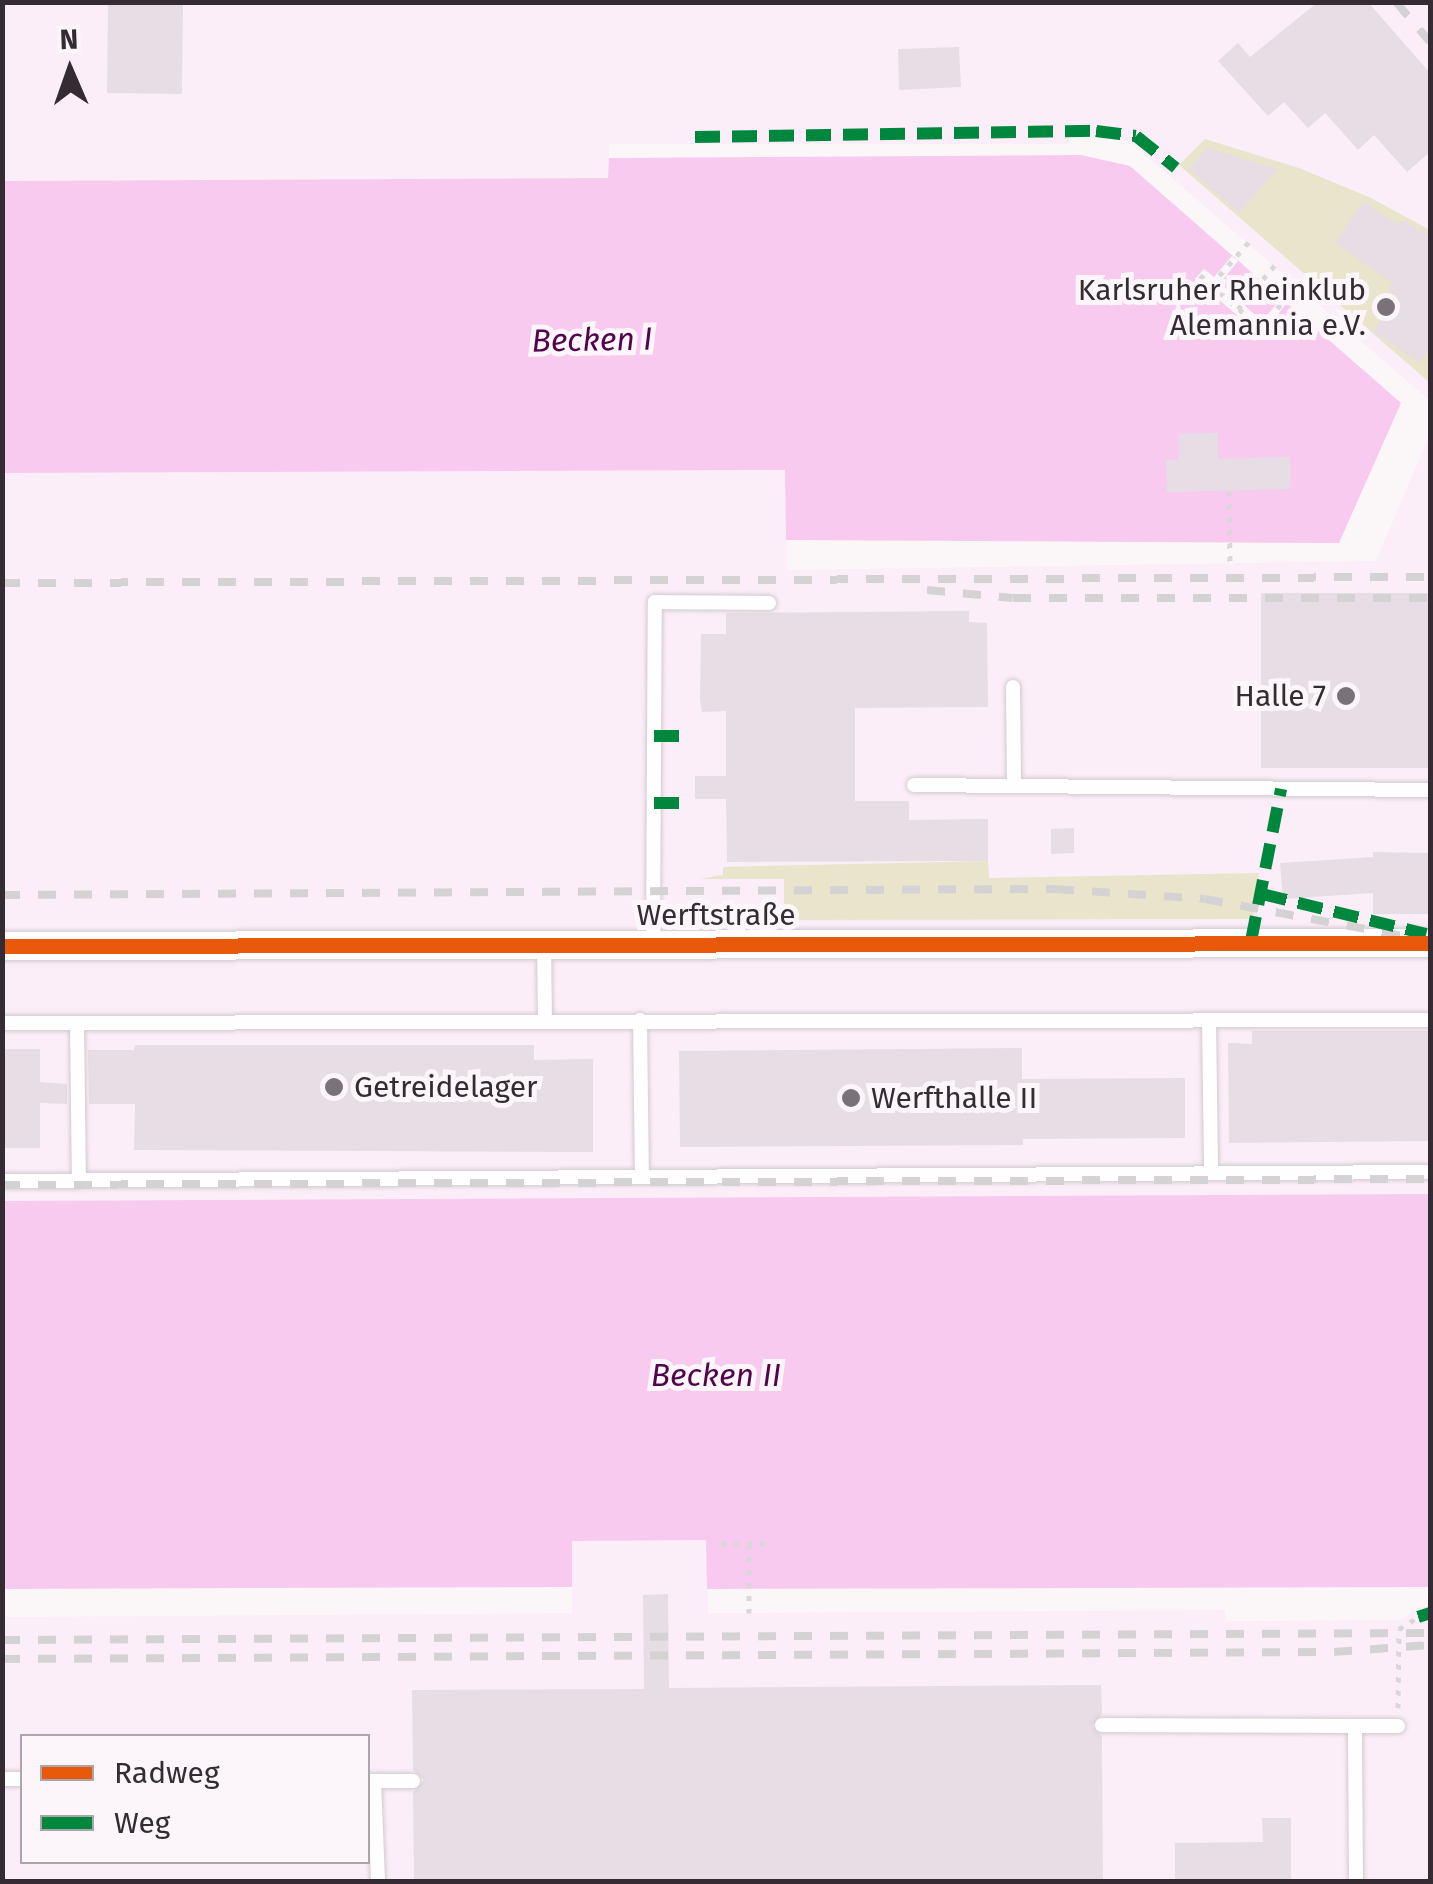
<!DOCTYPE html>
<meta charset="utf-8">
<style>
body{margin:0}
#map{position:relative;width:1433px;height:1884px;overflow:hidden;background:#fbf7f9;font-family:"Fira Sans",sans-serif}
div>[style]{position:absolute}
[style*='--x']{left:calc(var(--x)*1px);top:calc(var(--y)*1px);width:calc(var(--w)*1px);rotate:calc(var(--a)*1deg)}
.built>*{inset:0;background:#fceef8}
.green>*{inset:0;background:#e9e4cc}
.water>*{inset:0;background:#f8caef}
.pier>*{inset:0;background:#fbf7f9}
.building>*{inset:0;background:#e6dee4}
.path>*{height:5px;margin-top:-2.5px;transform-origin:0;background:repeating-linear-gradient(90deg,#d9d7d8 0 5px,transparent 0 13px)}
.roads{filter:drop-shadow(0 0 2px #d1cacf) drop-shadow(0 0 2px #d1cacf)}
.service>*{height:14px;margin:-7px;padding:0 7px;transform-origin:7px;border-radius:7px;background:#fefefe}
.minor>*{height:28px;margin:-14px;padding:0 14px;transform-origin:14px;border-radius:14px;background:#fefefe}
.rail>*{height:8px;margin-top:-4px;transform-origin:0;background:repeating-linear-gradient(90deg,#d5d2d4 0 18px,transparent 0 36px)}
.quiet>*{height:12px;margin-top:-6px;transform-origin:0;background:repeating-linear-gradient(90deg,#00873e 0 25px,transparent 0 37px)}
.cycleway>*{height:15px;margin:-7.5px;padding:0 7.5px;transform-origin:7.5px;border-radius:7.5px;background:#e8590c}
.dots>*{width:28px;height:28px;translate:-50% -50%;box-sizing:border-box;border:5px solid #fcf6fa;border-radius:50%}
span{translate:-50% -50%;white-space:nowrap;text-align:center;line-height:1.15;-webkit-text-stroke:10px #fcf6fa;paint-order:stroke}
.poi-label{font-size:30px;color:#352b33}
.right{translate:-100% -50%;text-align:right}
.left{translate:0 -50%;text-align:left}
.street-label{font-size:30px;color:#352b33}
.water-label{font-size:32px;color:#52054b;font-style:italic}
.frame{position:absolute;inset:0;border:5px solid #352b33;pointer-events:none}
.legend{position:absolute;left:20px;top:1734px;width:350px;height:130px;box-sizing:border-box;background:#fcf6fa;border:2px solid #aca5aa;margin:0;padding:12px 18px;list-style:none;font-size:30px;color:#352b33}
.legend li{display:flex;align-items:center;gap:20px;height:50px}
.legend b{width:50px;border:2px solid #aca5aa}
.north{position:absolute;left:20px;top:20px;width:100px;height:100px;-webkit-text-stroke:8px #fcf6fa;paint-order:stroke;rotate:358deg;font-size:28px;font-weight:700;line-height:40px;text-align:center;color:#352b33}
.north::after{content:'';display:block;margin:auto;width:35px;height:45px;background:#352b33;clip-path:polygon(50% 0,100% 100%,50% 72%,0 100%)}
</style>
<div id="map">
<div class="built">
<div style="clip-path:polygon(2px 3px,1430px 3px,1430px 401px,1130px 142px,1100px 136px,1070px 134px,1069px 144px,609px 144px,609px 178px,3px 181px)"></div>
<div style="clip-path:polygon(1430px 434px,1430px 1194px,3px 1201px,2px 473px,786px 470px,787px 570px,1376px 561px)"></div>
<div style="clip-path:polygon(evenodd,707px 1540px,708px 1613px,1225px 1610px,1226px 1621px,1400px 1620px,1421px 1607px,1430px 1607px,1430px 1881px,3px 1881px,2px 1617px,572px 1613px,572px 1541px,707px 1540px,22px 1736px,368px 1736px,368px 1862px,22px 1862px,22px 1736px)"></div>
</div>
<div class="green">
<div style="clip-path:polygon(1205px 139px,1299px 168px,1371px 198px,1430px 230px,1430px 383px,1179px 165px)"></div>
<div style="clip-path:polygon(988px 861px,989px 878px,1259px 873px,1258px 890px,1253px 919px,702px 920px,702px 911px,784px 911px,784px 879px,700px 879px,723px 875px,723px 867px)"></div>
</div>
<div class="water">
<div style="clip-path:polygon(1081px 155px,1130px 166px,1401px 403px,1339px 543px,786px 540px,785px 470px,3px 473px,2px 181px,608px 178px,609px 158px)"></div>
<div style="clip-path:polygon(1430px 1194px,1430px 1587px,707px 1589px,706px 1540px,572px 1541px,572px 1587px,3px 1589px,3px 1201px)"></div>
</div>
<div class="pier">
<div style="clip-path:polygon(1232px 256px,1238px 261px,1220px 283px,1240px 301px,1259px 279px,1265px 284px,1245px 306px,1262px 321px,1281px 299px,1286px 304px,1261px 336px,1195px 279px,1204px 269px,1214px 277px)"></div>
</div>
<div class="building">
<div style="clip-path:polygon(108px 2px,183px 2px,182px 94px,107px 93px)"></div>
<div style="clip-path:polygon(1318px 2px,1368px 2px,1430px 73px,1430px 152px,1407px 172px,1374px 135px,1358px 150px,1325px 113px,1308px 128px,1284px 102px,1268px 116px,1218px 61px,1238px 43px,1250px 57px)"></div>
<div style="clip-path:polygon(959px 47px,961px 87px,899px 90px,898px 49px)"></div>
<div style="clip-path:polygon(1207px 148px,1268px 166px,1278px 169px,1239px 213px,1189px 169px)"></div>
<div style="clip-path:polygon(1363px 202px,1399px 225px,1403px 220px,1430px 236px,1430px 347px,1420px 363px,1373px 332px,1397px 296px,1388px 290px,1393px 283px,1335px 243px)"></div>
<div style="clip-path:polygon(1218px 433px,1218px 459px,1290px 457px,1291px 489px,1167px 492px,1166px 460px,1179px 460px,1179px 434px)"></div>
<div style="clip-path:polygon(1261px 593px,1430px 593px,1430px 768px,1261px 768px)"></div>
<div style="clip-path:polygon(969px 611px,969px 622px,987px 623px,988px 707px,855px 708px,855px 801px,909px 801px,909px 820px,988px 819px,988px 861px,727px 862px,726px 799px,695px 799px,695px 776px,726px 776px,726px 711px,702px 712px,700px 700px,701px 634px,726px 634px,726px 613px)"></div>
<div style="clip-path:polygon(1074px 828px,1074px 853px,1051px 854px,1051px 829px)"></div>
<div style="clip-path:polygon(1373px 852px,1430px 853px,1430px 914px,1373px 914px,1373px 893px,1283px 899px,1280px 863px,1373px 857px)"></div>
<div style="clip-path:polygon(1252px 1031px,1430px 1031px,1430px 1141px,1229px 1143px,1228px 1043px,1252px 1044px)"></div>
<div style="clip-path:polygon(135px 1045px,534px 1045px,534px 1060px,593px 1059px,593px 1152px,134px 1150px,135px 1104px,89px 1104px,88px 1050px,134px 1050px)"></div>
<div style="clip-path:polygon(1022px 1048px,1022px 1079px,1185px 1078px,1185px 1138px,1023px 1139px,1023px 1145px,680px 1147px,679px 1051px)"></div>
<div style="clip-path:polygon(2px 1049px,40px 1049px,40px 1082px,67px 1084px,67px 1104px,40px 1103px,40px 1148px,2px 1148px)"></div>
<div style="clip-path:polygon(668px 1594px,669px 1688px,1101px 1685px,1102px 1714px,1092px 1726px,1102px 1736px,1103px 1882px,414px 1882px,413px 1792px,424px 1780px,413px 1770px,412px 1690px,644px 1689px,643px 1595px)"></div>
<div style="clip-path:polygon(1262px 1818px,1291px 1818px,1291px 1882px,1175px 1882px,1175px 1843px,1263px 1842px)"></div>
</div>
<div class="path">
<div style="--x:1200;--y:275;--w:85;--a:41.2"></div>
<div style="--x:1211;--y:285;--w:65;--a:-48.7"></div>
<div style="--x:1238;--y:309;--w:65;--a:-50"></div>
<div style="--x:1260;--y:328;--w:65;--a:-48.7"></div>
<div style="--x:1229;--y:491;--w:71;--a:89.2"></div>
<div style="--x:721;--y:1544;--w:49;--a:-1.2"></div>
<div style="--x:749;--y:1544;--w:69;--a:90"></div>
<div style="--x:1398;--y:1708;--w:79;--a:-89.3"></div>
<div style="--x:1399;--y:1629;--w:22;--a:-32"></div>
</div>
<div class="roads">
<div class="service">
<div style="--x:1013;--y:687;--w:99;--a:89.4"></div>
<div style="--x:914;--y:785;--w:516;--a:0.56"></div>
<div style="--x:544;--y:942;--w:77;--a:89.3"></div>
<div style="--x:653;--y:942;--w:340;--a:-89.7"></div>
<div style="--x:655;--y:602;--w:114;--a:0.5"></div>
<div style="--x:640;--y:1020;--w:156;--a:89.3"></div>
<div style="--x:1209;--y:1021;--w:151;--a:89.2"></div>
<div style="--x:2;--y:1023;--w:1428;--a:-0.12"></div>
<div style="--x:77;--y:1023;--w:158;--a:89.3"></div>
<div style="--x:2;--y:1181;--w:1428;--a:-0.36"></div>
<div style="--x:1102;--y:1725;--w:253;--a:0.2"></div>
<div style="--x:2;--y:1779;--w:20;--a:0"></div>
<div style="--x:368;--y:1781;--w:45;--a:0"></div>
<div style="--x:374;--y:1781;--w:101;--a:87.7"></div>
<div style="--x:1356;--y:1882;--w:156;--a:-90.4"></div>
<div style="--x:1355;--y:1726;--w:43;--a:0"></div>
</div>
<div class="minor">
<div style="--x:2;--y:946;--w:1428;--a:-0.12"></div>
</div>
</div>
<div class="rail">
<div style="--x:1396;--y:2;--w:52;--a:49.6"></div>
<div style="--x:2;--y:583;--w:1428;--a:-0.24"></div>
<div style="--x:927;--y:590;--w:86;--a:5.3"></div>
<div style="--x:1013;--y:598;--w:417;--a:0"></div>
<div style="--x:2;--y:895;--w:1054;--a:-0.33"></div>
<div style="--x:1056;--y:889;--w:149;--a:3.8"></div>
<div style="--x:1205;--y:899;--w:229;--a:10.6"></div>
<div style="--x:2;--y:1185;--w:1428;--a:-0.24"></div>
<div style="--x:2;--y:1640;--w:1428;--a:-0.28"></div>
<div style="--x:2;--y:1659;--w:1332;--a:-0.3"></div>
<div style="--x:1334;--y:1652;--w:96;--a:-4.2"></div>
</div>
<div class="quiet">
<div style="--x:695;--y:137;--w:401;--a:-0.9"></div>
<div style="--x:1096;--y:131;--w:40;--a:7.1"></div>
<div style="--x:1136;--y:136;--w:51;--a:38.7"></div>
<div style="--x:654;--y:736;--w:28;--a:0"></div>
<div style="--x:654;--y:803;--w:28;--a:0"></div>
<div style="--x:1262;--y:894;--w:169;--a:13.7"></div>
<div style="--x:1251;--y:941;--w:155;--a:-78.8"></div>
<div style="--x:1418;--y:1617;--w:13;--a:-18"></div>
</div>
<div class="cycleway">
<div style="--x:2;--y:946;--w:1428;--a:-0.12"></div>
</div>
<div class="dots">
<div style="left:1386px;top:307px;background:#7a7278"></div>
<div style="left:1346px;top:696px;background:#7a7278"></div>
<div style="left:334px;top:1087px;background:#7a7278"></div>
<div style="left:851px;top:1098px;background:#7a7278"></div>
</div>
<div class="poi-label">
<span class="right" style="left:1366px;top:307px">Karlsruher Rheinklub<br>Alemannia e.V.</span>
<span class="right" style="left:1326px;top:696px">Halle 7</span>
<span class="left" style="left:354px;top:1087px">Getreidelager</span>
<span class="left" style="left:871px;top:1098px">Werfthalle II</span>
</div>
<div class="street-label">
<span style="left:716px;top:915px">Werftstraße</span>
</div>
<div class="water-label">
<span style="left:592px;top:340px;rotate:-1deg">Becken I</span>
<span style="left:716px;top:1375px">Becken II</span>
</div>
<div class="frame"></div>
<ul class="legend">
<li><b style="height:12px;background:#e8590c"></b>Radweg</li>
<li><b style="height:12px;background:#00873e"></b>Weg</li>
</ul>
<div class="north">N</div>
</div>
